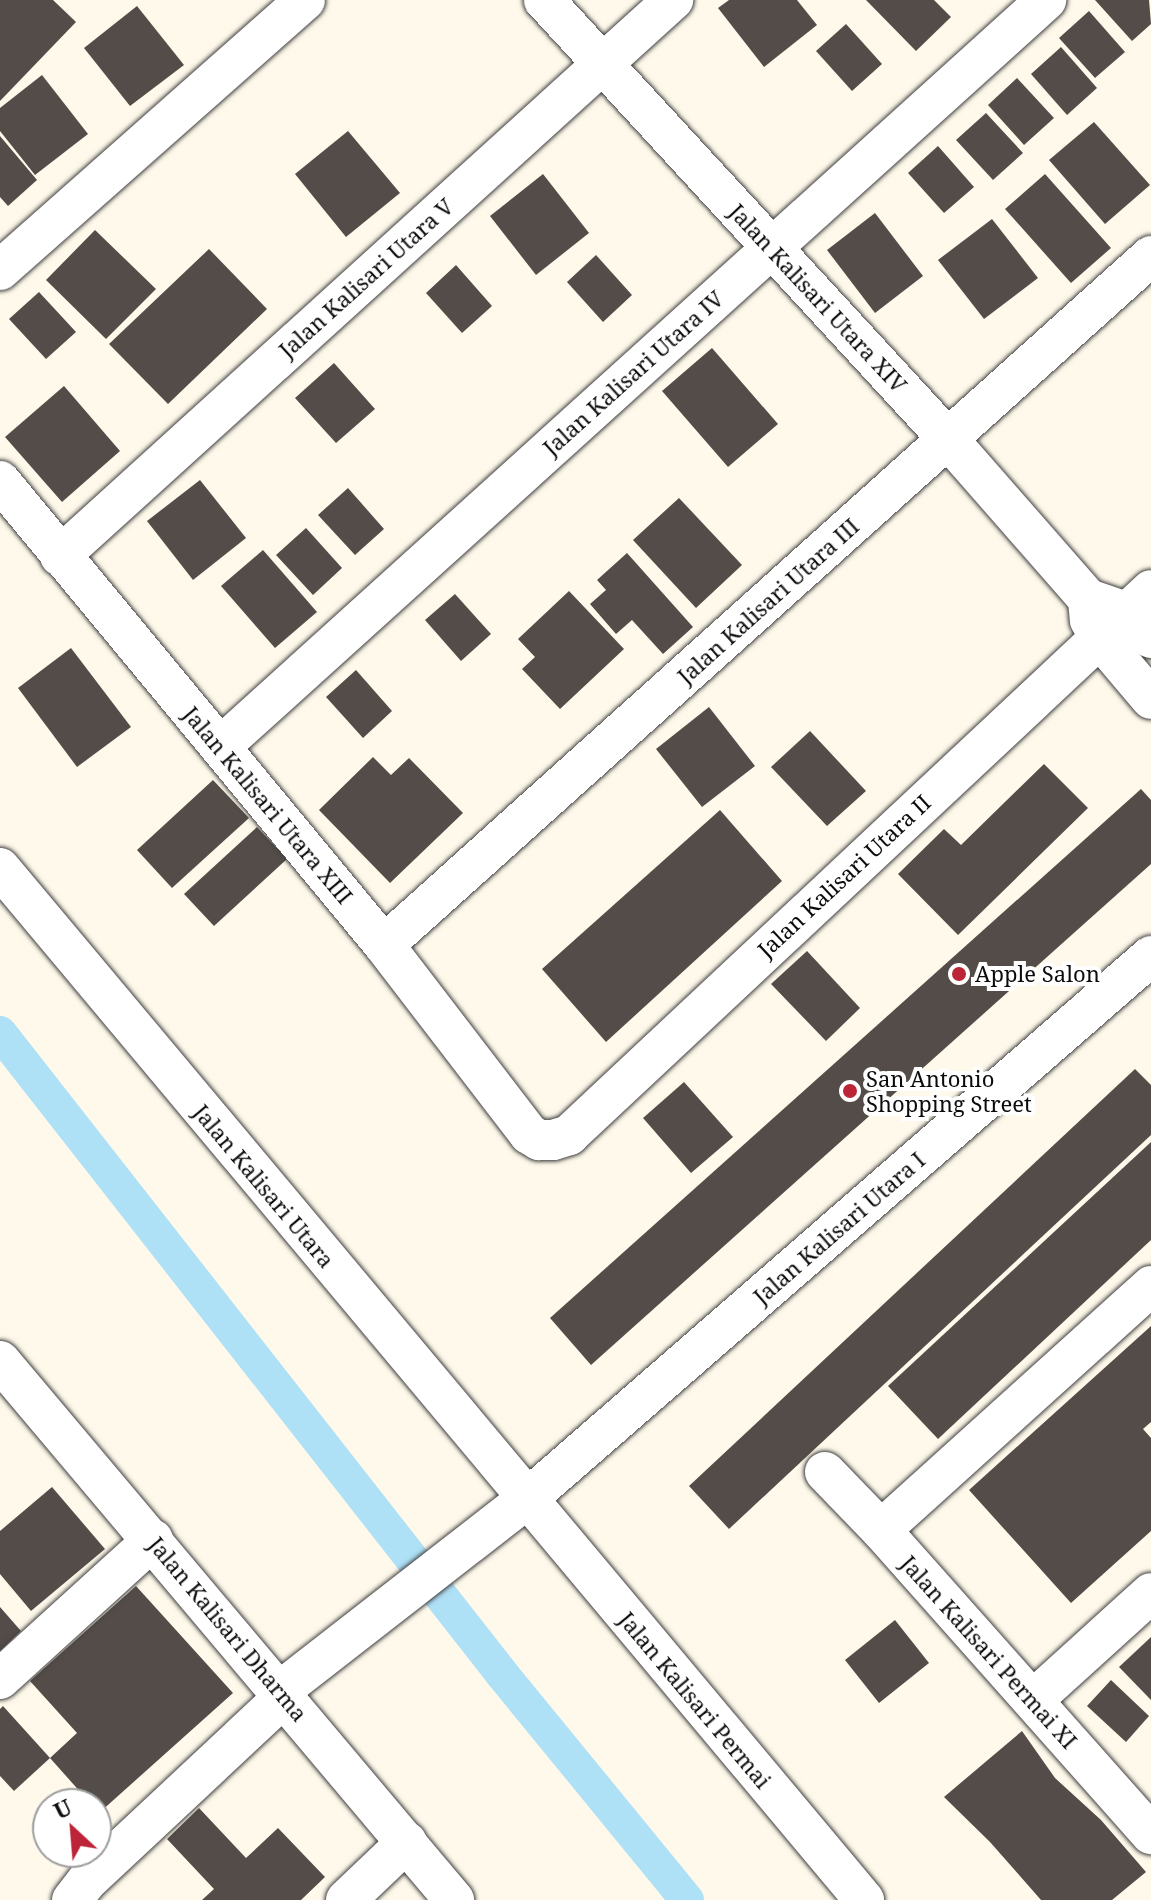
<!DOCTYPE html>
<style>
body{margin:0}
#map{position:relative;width:1151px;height:1900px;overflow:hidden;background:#fff9eb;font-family:"Noto Serif",serif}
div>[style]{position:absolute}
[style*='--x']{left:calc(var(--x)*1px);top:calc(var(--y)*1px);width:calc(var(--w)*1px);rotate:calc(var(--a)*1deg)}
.canal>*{height:34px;margin:-17px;padding:0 17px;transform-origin:17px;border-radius:17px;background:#afe1f6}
.building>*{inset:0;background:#544c48}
.roads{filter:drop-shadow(0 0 2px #3f3f3f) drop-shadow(0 0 2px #3f3f3f)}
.minor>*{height:40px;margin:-20px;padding:0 20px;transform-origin:20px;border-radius:20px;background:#fff}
.dots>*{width:22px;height:22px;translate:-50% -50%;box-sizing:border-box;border:4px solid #fff;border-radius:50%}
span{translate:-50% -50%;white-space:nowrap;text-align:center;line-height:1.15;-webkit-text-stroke:8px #fff;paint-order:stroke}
.street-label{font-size:22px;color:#0c0c0c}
.poi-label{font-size:22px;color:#0c0c0c}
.left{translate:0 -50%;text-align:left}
.north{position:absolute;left:32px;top:1788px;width:80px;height:80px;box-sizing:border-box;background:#fff;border:2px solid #9e9e9e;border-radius:50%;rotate:334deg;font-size:22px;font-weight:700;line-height:32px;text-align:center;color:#0c0c0c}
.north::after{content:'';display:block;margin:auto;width:28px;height:36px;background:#bc2437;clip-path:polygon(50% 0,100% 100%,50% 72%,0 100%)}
</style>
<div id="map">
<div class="canal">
<div style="--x:0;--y:1033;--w:814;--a:51.93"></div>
<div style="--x:502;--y:1674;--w:292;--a:50.7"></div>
</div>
<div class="building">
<div style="clip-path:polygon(0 0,53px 0,76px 22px,0 101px)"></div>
<div style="clip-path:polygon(729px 0,797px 0,817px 25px,764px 67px,718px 8px)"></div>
<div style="clip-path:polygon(866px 0,934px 0,951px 17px,916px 51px)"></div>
<div style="clip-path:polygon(1095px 0,1149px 0,1151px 24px,1132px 41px)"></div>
<div style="clip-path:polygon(137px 6px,184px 65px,130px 106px,84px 48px)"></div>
<div style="clip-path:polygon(1089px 11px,1125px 52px,1095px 78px,1059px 38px)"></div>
<div style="clip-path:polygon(846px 24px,882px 64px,852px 91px,816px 51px)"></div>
<div style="clip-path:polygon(1061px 47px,1097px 88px,1067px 115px,1031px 74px)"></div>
<div style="clip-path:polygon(42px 75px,88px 134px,35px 175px,0 131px,0 108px)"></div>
<div style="clip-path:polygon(1017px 78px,1054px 118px,1024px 145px,988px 105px)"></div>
<div style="clip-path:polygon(986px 113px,1023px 153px,993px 180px,956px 140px)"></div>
<div style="clip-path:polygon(1094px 122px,1150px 185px,1105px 224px,1049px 160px)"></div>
<div style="clip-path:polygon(348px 131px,400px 193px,346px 237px,295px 174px)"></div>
<div style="clip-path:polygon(0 136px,37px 180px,8px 206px,0 197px)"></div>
<div style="clip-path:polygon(938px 146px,974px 187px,944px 213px,908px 173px)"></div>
<div style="clip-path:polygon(543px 174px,589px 233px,536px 275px,490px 216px)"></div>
<div style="clip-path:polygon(1045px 174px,1111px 248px,1071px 283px,1005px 209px)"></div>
<div style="clip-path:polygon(875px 213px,923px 276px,875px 313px,827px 250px)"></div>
<div style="clip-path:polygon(992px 219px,1038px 278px,984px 319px,938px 260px)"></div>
<div style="clip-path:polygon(95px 230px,156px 289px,106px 339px,46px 280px)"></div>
<div style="clip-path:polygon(209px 249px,267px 309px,168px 404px,109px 344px)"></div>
<div style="clip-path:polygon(596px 255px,632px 295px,603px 322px,567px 282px)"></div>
<div style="clip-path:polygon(456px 265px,492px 306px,462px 333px,426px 293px)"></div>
<div style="clip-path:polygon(39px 292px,76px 332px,46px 359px,9px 319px)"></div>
<div style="clip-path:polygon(712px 348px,778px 424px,728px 467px,662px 391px)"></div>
<div style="clip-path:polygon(334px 363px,375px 409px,336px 443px,295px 398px)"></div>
<div style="clip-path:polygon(64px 386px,120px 451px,62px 502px,5px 437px)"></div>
<div style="clip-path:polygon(200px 480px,246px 538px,193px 580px,147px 521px)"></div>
<div style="clip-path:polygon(348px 488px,384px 529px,355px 555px,318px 515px)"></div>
<div style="clip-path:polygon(679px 498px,742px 565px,696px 608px,633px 540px)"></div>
<div style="clip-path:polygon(306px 528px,342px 568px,313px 595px,276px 555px)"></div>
<div style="clip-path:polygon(263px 550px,317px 612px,275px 648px,221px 586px)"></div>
<div style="clip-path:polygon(627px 553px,693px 627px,663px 654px,632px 620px,616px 634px,590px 604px,606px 590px,597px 580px)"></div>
<div style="clip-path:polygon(569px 591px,624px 649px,560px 709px,522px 669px,535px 657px,518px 639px)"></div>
<div style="clip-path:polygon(455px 594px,491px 634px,461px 661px,425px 620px)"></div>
<div style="clip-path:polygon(71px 648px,131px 727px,77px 767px,18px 688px)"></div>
<div style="clip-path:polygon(356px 670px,392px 711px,363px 738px,326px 697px)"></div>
<div style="clip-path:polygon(709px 707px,755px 766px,702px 807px,656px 749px)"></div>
<div style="clip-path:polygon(810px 731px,866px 791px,827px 826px,771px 767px)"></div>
<div style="clip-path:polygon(373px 757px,391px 775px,409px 758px,463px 813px,390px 883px,319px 810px)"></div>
<div style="clip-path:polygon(1044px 764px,1088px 808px,958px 935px,898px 874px,944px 829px,961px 845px)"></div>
<div style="clip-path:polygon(213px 780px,249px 818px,172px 888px,137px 850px)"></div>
<div style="clip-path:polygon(1141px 789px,1151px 800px,1151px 864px,591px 1365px,550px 1318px)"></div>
<div style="clip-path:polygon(720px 810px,782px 881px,606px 1042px,542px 969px)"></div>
<div style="clip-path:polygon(257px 827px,287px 859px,214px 926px,184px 894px)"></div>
<div style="clip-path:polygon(807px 951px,860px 1008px,826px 1041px,771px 984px)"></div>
<div style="clip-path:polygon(1135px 1069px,1151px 1085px,1151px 1135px,729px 1529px,689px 1486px)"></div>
<div style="clip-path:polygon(684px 1082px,733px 1137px,691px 1173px,643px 1118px)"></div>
<div style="clip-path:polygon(1151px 1142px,1151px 1240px,938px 1439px,888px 1386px)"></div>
<div style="clip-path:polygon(1151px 1326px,1151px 1422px,1143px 1429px,1151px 1438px,1151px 1531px,1071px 1603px,969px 1490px)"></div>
<div style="clip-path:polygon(52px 1487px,105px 1549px,31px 1611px,0 1574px,0 1531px)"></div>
<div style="clip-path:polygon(136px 1586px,233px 1693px,99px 1813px,96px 1804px,91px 1804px,50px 1758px,77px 1733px,30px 1681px)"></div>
<div style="clip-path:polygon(0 1607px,21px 1631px,0 1651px)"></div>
<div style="clip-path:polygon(895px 1620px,929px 1663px,879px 1703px,845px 1660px)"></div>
<div style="clip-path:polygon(1151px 1637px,1151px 1700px,1119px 1667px)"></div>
<div style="clip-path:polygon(1111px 1680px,1149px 1716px,1126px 1742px,1087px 1706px)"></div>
<div style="clip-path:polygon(3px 1706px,50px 1758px,14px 1791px,0 1776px,0 1709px)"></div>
<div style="clip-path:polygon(1022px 1731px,1055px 1778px,1101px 1820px,1146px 1872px,1112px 1900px,1041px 1900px,990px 1842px,944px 1797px)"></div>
<div style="clip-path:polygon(199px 1808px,246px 1858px,278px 1828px,325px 1877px,301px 1900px,202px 1900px,214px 1889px,167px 1839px)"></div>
</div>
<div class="roads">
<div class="minor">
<div style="--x:544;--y:0;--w:597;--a:47.38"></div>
<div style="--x:948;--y:439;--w:213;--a:48.8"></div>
<div style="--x:0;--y:270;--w:407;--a:-41.5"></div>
<div style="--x:0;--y:481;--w:602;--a:50.39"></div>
<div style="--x:384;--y:945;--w:238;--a:52.5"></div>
<div style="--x:529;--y:1134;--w:12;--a:31"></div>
<div style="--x:539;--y:1140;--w:14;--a:0"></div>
<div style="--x:553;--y:1140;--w:17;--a:-17"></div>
<div style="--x:569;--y:1135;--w:797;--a:-43.12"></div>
<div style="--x:60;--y:556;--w:828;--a:-42.21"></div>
<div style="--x:1151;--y:638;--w:36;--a:-134"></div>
<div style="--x:1126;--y:612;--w:40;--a:-161.1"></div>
<div style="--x:1088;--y:599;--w:21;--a:85"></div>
<div style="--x:1090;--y:620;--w:18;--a:63"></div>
<div style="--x:1098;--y:636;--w:82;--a:49.9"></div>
<div style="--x:220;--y:747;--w:1114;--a:-42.12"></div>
<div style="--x:0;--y:868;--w:1346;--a:50.06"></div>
<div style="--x:384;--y:945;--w:1031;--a:-41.93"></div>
<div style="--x:0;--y:1361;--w:705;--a:49.89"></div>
<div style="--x:825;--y:1472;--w:81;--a:46"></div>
<div style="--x:881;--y:1530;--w:407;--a:48.4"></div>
<div style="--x:881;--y:1530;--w:364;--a:-42.1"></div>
<div style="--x:0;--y:1679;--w:207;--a:-42.3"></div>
<div style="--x:280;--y:1691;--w:313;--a:-37.9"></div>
<div style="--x:527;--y:1499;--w:827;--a:-41.03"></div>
<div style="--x:1033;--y:1700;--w:159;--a:-42.2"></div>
<div style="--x:72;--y:1900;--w:23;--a:-52"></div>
<div style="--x:86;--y:1882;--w:272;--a:-43.1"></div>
<div style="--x:346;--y:1900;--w:84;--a:-43.6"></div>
</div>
</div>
<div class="dots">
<div style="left:959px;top:974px;background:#bc2437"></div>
<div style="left:850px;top:1091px;background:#bc2437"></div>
</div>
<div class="street-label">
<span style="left:366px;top:278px;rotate:-42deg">Jalan Kalisari Utara V</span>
<span style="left:818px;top:298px;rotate:47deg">Jalan Kalisari Utara XIV</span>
<span style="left:633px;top:373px;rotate:-42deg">Jalan Kalisari Utara IV</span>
<span style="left:768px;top:601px;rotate:-42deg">Jalan Kalisari Utara III</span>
<span style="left:268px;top:805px;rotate:50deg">Jalan Kalisari Utara XIII</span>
<span style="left:844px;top:876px;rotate:-43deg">Jalan Kalisari Utara II</span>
<span style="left:264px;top:1186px;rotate:50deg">Jalan Kalisari Utara</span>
<span style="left:839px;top:1228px;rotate:-41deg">Jalan Kalisari Utara I</span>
<span style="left:228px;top:1629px;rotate:50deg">Jalan Kalisari Dharma</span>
<span style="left:989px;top:1652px;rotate:48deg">Jalan Kalisari Permai XI</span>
<span style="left:695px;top:1700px;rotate:50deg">Jalan Kalisari Permai</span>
</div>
<div class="poi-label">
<span class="left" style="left:975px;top:974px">Apple Salon</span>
<span class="left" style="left:866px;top:1091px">San Antonio<br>Shopping Street</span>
</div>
<div class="north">U</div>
</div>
